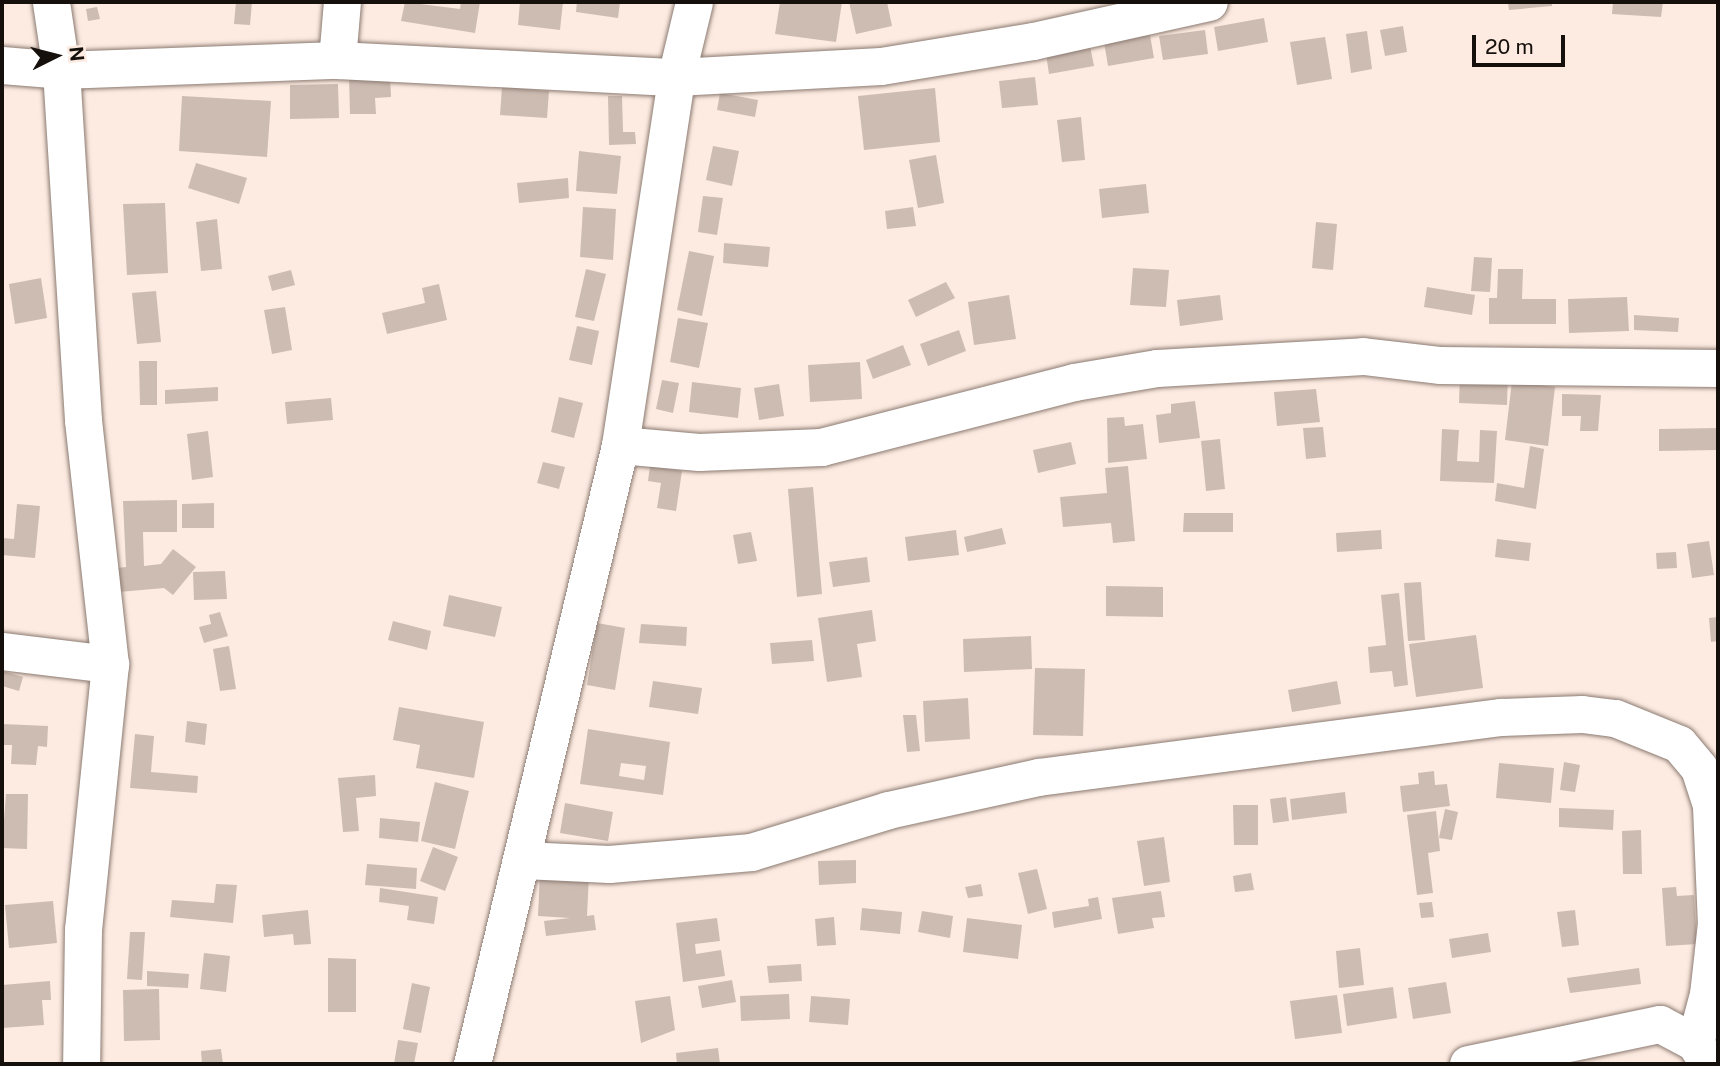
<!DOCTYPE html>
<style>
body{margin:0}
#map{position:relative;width:1720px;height:1066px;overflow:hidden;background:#fdebe1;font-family:"Public Sans",sans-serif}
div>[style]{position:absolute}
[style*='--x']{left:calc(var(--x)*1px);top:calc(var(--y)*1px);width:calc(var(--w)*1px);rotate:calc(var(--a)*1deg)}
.building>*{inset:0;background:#cdbcb2}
.roads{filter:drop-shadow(0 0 2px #8a7a71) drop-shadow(0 0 2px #8a7a71)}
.street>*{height:37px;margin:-18.5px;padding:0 18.5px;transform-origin:18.5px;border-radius:18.5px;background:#fff}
span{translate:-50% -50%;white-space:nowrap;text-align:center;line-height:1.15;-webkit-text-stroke:5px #fdebe1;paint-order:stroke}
.frame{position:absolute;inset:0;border:4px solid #15100c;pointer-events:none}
.north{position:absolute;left:21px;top:21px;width:70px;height:70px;-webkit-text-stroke:5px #fdebe1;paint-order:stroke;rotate:84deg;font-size:19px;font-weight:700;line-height:28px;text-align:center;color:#15100c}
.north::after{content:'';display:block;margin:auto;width:24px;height:32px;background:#15100c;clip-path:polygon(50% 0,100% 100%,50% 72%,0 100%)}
.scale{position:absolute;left:1472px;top:35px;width:93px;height:32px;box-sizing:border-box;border:4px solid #15100c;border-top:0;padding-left:9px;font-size:21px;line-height:24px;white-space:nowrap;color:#15100c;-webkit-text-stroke:5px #fdebe1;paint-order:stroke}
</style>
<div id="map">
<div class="building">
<div style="clip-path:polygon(236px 2px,252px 2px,250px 25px,234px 24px)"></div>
<div style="clip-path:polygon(405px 2px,460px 9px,461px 2px,480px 2px,475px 33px,401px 21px)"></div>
<div style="clip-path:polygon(520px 2px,563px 2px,560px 30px,518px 25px)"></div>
<div style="clip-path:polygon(577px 2px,620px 2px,618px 18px,576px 12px)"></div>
<div style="clip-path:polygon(780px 2px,842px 2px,836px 42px,775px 34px)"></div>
<div style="clip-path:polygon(849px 2px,887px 2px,892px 26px,856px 34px)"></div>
<div style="clip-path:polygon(1508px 2px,1552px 2px,1552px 6px,1509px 10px)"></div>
<div style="clip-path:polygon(1613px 2px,1663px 2px,1661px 17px,1612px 14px)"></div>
<div style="clip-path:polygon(97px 7px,100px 19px,88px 21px,86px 9px)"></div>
<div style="clip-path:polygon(1264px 18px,1268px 42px,1218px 51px,1214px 27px)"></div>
<div style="clip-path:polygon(1403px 26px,1407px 52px,1385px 56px,1380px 30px)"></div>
<div style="clip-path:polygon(1205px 30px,1208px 54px,1163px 60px,1159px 36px)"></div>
<div style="clip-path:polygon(1367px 31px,1372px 69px,1351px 73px,1346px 34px)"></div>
<div style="clip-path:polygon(1150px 35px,1154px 58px,1108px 66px,1104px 42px)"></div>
<div style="clip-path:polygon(1325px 37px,1332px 79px,1297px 85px,1290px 42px)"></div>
<div style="clip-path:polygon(1090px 46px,1094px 66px,1049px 74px,1046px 54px)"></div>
<div style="clip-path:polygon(390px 75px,391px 97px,375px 98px,376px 114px,350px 114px,349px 77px)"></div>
<div style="clip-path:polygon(1035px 77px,1038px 105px,1002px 108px,999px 81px)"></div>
<div style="clip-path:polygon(338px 84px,339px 118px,290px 119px,290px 85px)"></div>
<div style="clip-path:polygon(502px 87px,549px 91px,547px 118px,500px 115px)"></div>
<div style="clip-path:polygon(935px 88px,940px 142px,864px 150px,858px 96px)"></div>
<div style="clip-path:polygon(720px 93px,758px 100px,755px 117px,717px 110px)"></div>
<div style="clip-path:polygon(182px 96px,271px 101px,267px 157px,179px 151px)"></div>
<div style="clip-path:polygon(608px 96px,622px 96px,623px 132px,635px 132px,636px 144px,609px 145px)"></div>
<div style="clip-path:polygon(1081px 117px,1085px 160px,1062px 162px,1057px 120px)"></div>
<div style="clip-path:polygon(713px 146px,739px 151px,732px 186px,706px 180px)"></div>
<div style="clip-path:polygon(579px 151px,621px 156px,617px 194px,576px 191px)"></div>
<div style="clip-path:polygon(936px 155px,944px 203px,918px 208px,909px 160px)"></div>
<div style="clip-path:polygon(196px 163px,247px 178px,239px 204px,188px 188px)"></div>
<div style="clip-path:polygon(568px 178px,569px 198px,519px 203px,517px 183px)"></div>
<div style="clip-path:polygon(1146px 184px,1149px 213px,1102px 218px,1099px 189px)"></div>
<div style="clip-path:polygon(703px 196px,723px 198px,717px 235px,698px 232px)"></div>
<div style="clip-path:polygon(165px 203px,168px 273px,127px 275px,123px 204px)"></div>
<div style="clip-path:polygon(583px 207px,616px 209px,613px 260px,580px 257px)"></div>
<div style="clip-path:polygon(913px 207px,916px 226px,887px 229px,885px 211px)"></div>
<div style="clip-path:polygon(217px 219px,222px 269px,201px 271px,196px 222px)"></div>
<div style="clip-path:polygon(1316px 222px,1337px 224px,1333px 270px,1312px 268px)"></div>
<div style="clip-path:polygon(724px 243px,770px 247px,768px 267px,723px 263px)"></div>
<div style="clip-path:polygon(689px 251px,714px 256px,702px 316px,677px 310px)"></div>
<div style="clip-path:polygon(1474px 257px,1492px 258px,1490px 292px,1471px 291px)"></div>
<div style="clip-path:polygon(1133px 268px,1169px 270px,1166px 307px,1130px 305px)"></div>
<div style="clip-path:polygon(586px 269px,606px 274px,594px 321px,575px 317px)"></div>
<div style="clip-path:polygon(1498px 269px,1523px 269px,1522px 299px,1556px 299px,1556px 324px,1489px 324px,1489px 298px,1497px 298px)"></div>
<div style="clip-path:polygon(291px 270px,295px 285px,272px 291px,268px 276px)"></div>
<div style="clip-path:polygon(41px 278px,47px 318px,15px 324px,9px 284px)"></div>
<div style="clip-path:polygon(946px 282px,955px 298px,916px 317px,908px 300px)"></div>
<div style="clip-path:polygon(439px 284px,447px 320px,387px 334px,382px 313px,425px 303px,422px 288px)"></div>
<div style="clip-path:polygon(1427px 287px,1475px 295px,1472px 315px,1424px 307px)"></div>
<div style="clip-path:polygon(156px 291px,161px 342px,137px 344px,132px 293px)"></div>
<div style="clip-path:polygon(1009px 295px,1016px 339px,974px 345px,968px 302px)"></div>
<div style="clip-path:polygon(1220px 295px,1223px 320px,1180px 326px,1177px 300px)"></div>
<div style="clip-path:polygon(1627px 297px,1629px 331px,1569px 333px,1568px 299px)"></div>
<div style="clip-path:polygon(285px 307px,292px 350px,272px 354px,264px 310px)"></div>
<div style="clip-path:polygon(1634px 315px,1679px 318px,1678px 332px,1634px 330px)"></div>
<div style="clip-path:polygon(678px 318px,708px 323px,699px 368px,670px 362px)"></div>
<div style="clip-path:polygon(577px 326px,599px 331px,592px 365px,569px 360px)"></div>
<div style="clip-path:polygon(959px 330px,966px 351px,928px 366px,920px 344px)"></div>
<div style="clip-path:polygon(903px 345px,911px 365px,873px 379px,866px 360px)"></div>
<div style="clip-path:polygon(139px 361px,157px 361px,157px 405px,140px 405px)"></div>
<div style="clip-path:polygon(860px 362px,862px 399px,810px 402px,808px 365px)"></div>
<div style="clip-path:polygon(1460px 371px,1508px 372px,1507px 405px,1459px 403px)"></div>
<div style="clip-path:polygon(662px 380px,679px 383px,673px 413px,656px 409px)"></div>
<div style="clip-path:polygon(1512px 381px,1555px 387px,1548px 446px,1505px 440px)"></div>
<div style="clip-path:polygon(692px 382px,741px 388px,738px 418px,689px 412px)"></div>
<div style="clip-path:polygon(779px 384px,784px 416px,759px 420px,754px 388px)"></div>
<div style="clip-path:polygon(218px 387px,218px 401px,165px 404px,165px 390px)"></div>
<div style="clip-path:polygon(1316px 389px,1320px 422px,1277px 426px,1274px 392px)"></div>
<div style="clip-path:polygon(1562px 394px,1601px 395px,1598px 431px,1580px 431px,1581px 416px,1562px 416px)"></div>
<div style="clip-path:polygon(559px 397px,583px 403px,574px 438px,551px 432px)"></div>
<div style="clip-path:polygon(331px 398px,333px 420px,287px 424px,285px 402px)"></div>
<div style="clip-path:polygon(1195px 401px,1200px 438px,1159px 443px,1156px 415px,1171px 413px,1171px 404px)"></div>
<div style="clip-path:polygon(1124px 417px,1125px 426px,1143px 424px,1147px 459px,1108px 463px,1107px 418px)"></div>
<div style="clip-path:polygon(1323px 427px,1326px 457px,1306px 459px,1303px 428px)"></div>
<div style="clip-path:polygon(1718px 428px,1718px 450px,1659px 451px,1659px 429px)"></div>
<div style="clip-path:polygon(1442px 429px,1459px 430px,1457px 461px,1479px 462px,1480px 430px,1497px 431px,1494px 483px,1440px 481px)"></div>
<div style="clip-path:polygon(208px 431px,213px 477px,192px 480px,187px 434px)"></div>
<div style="clip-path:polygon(1220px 439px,1225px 489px,1206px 491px,1201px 441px)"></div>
<div style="clip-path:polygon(1071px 442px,1076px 464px,1038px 473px,1033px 450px)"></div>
<div style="clip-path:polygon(1530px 446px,1544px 449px,1536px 509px,1495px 501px,1497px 483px,1524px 488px)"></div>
<div style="clip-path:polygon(543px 462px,565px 467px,559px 489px,537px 483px)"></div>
<div style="clip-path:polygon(650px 466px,682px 471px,676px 511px,657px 508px,661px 483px,648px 481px)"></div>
<div style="clip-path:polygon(1128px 466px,1135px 541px,1113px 543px,1111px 523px,1063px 527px,1060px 497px,1107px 493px,1105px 468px)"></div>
<div style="clip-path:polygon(813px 487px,822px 594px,797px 597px,788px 489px)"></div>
<div style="clip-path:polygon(177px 500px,177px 532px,143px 532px,144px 566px,161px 564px,173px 549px,196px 567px,173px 595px,164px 588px,119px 592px,117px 568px,126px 567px,123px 501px)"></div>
<div style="clip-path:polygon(214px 503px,214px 528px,182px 528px,182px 504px)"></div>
<div style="clip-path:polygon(17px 504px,40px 506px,35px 558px,2px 555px,2px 538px,14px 539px)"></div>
<div style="clip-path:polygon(1184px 513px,1233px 513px,1233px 532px,1183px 532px)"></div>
<div style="clip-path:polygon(1002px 528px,1006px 544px,967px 552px,964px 537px)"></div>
<div style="clip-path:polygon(956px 530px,959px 555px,908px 561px,905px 537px)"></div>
<div style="clip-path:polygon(1381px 530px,1382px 549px,1337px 552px,1336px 533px)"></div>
<div style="clip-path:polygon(751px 532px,757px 561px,738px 564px,733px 535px)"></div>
<div style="clip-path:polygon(1497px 539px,1531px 543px,1529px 561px,1495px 557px)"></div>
<div style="clip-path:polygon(1709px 541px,1714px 575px,1692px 578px,1687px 544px)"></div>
<div style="clip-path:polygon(1676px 552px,1677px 568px,1657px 569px,1656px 553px)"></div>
<div style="clip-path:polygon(867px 557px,870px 582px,833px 587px,829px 562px)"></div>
<div style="clip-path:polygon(225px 571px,227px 599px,194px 600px,193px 572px)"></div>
<div style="clip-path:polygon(1421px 582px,1425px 640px,1408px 641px,1404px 583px)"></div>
<div style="clip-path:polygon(1106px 586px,1163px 587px,1163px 617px,1106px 616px)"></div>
<div style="clip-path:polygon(1399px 593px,1408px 685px,1394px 687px,1392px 671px,1370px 673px,1368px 647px,1386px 645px,1381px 595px)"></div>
<div style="clip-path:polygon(449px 595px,502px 607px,495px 637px,443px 626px)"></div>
<div style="clip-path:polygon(872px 610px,876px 641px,857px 644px,862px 677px,827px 682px,818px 618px)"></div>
<div style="clip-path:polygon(220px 612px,228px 636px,204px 643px,199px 627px,211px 624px,209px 615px)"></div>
<div style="clip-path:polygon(1718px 617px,1718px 641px,1711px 642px,1709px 618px)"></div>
<div style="clip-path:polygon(393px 621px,431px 631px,427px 650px,388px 640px)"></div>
<div style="clip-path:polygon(597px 623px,625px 628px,615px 690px,587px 685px)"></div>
<div style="clip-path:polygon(641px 624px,687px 627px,686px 646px,639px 643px)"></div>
<div style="clip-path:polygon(1476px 635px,1483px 688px,1416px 697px,1409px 644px)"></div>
<div style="clip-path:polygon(1031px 636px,1032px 669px,964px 672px,963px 639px)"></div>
<div style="clip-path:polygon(812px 640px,814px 661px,772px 664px,770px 643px)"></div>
<div style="clip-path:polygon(229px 646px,236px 689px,220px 691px,213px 649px)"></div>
<div style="clip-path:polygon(1035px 668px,1085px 669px,1083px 736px,1033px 735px)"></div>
<div style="clip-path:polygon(2px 671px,23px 677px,19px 691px,2px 686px)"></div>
<div style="clip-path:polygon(653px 681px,702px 688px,698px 714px,649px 707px)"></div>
<div style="clip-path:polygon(1337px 681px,1341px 704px,1292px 712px,1288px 690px)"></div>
<div style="clip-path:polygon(968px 698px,970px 739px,925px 742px,923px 701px)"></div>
<div style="clip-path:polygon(399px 707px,484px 722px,474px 778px,416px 768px,420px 745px,393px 740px)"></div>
<div style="clip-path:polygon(903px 715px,916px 715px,920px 751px,907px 752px)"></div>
<div style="clip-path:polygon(187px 721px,207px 724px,205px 745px,185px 742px)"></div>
<div style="clip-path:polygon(2px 724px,48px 726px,47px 747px,38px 746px,36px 765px,11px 764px,12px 745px,2px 745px)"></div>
<div style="clip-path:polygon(evenodd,588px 729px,670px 742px,663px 795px,580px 784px,588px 729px,621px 763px,646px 766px,644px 780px,619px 776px,621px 763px)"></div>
<div style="clip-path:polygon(135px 734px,154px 736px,151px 772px,198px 776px,197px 793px,130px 788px)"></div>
<div style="clip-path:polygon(1564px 762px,1580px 765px,1575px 792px,1560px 790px)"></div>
<div style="clip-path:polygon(1499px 763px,1554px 768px,1551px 803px,1496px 798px)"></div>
<div style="clip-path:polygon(1434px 771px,1435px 785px,1447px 784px,1450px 806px,1403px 812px,1400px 786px,1419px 784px,1418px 773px)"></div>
<div style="clip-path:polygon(375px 775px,376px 796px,356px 798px,359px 831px,343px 832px,338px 778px)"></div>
<div style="clip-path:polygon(435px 782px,469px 791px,455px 849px,421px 841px)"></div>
<div style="clip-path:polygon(1345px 792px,1347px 813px,1292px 820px,1290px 799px)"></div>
<div style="clip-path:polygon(6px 794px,28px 794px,27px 849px,2px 848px)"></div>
<div style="clip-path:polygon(1286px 797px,1289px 821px,1273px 823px,1270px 799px)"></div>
<div style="clip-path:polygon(565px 803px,613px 812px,608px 841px,560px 833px)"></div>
<div style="clip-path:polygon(1233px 805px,1258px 805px,1258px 845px,1234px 845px)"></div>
<div style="clip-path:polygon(1559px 808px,1614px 810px,1613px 830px,1559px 827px)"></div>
<div style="clip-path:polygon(1445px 809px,1458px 812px,1452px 840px,1439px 838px)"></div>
<div style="clip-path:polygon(1436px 811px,1440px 851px,1428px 853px,1433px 893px,1417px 895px,1407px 815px)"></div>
<div style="clip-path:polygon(380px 818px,420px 822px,418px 842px,379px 838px)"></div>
<div style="clip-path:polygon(1641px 830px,1642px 874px,1623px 874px,1622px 831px)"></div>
<div style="clip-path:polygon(1164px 837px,1170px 882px,1144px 886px,1137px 841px)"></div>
<div style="clip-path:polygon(433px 847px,458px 857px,445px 891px,420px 881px)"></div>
<div style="clip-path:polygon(856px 860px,856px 883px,819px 885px,818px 861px)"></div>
<div style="clip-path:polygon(367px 864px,417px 868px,416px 889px,365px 885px)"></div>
<div style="clip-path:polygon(1037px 869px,1047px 909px,1028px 914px,1018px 873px)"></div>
<div style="clip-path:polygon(540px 872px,589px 875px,587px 916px,594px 915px,596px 930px,546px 936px,544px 921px,570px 918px,538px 916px)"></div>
<div style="clip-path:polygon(1251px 873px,1254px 890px,1235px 892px,1233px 876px)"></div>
<div style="clip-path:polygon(216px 884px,237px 885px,233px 923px,170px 917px,172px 900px,214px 903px)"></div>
<div style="clip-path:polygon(981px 884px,983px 896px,968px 898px,965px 887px)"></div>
<div style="clip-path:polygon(1676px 887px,1677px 896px,1694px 895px,1697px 944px,1666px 946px,1662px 888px)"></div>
<div style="clip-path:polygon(380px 888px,438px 897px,434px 924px,407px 920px,409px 906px,379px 902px)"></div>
<div style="clip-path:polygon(1161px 891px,1165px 917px,1152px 918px,1154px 928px,1118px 934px,1112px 898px)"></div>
<div style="clip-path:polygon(1098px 897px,1102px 919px,1054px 928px,1052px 912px,1089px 906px,1088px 899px)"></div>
<div style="clip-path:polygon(53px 901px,57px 943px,9px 948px,5px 905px)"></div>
<div style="clip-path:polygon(1432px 902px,1434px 917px,1421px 918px,1419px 903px)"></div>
<div style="clip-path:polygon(862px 908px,902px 912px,900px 934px,860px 930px)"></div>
<div style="clip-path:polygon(308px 910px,311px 944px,294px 945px,293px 934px,264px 937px,262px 915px)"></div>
<div style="clip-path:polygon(1575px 910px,1579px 945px,1562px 947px,1557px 912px)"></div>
<div style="clip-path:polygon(922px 911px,953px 916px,950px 938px,918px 932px)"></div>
<div style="clip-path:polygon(834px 917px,836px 945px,817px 946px,815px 919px)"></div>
<div style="clip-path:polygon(717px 918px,720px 941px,695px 944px,696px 954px,721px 950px,725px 976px,683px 982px,676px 923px)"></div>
<div style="clip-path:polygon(967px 918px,1022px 925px,1018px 959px,963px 952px)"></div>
<div style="clip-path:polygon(130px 932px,145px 932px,142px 980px,127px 979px)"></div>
<div style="clip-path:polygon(1488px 933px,1491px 952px,1452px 958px,1449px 939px)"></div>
<div style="clip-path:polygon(1360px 948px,1364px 985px,1339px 988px,1336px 951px)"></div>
<div style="clip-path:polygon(204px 953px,230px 956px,226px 992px,200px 989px)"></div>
<div style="clip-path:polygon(328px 958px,356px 959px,356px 1012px,328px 1012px)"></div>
<div style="clip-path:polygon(801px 964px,802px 981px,769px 983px,767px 966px)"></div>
<div style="clip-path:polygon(1639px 968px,1641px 984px,1570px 993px,1567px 978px)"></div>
<div style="clip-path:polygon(147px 971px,189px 974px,188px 988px,147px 986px)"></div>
<div style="clip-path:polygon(732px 980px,736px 1002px,702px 1008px,698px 986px)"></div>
<div style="clip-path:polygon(50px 981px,51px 1000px,42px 1000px,44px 1025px,2px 1028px,2px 985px)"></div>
<div style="clip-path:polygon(1446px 982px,1451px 1013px,1413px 1019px,1408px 988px)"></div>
<div style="clip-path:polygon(412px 983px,430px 987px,421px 1033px,403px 1029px)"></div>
<div style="clip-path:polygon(1393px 987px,1397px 1018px,1347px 1026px,1343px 994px)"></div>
<div style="clip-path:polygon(159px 989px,160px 1040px,124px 1041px,123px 990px)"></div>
<div style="clip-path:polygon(789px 994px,790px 1019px,741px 1021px,740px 996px)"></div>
<div style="clip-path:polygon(1337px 995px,1342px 1033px,1295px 1039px,1290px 1001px)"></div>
<div style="clip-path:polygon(670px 996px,675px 1030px,641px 1043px,635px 1001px)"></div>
<div style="clip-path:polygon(811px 996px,850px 999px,848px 1025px,809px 1022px)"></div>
<div style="clip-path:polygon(398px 1040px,418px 1043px,414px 1064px,394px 1064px)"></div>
<div style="clip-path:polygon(718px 1048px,720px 1064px,677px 1064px,676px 1053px)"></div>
<div style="clip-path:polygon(221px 1049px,223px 1064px,202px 1064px,201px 1051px)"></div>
</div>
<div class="roads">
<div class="street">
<div style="--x:51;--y:2;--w:69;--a:81.6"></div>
<div style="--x:61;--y:70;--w:351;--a:86.4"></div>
<div style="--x:83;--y:420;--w:245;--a:83.7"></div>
<div style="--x:110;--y:664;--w:266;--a:95.8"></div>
<div style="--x:83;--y:929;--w:135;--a:90.8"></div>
<div style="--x:337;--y:60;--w:58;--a:-85.1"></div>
<div style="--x:2;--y:65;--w:59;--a:4.8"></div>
<div style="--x:61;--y:70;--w:276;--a:-2.1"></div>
<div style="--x:337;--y:60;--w:339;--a:2.9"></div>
<div style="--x:676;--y:77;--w:205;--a:-3.1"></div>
<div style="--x:881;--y:66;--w:154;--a:-9.3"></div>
<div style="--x:1033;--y:41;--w:180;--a:-12.5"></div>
<div style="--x:620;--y:445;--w:79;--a:5.1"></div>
<div style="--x:699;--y:452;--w:122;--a:-2.3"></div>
<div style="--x:821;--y:447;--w:261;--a:-14.4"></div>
<div style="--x:1074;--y:382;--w:84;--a:-9.6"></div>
<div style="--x:1157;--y:368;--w:206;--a:-3.3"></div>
<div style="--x:1363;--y:356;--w:78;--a:6.7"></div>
<div style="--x:1440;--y:365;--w:278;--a:0.6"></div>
<div style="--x:2;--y:651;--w:109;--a:6.9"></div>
<div style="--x:523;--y:860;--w:86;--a:2.7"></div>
<div style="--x:609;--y:864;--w:143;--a:-4.8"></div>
<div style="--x:751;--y:852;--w:143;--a:-17"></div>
<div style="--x:888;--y:810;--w:154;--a:-12.4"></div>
<div style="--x:1038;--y:777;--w:467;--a:-7.4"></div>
<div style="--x:1501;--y:717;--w:81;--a:-2.1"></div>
<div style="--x:1582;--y:714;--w:33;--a:7"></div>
<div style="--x:1615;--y:718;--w:69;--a:22.1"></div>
<div style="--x:1679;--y:744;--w:31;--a:50"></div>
<div style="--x:1699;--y:768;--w:40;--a:72"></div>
<div style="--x:1711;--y:806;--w:117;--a:87.6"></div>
<div style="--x:1716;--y:923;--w:71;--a:96.4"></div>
<div style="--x:1708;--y:994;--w:51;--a:104.9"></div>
<div style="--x:472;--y:1064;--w:636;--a:-76.55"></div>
<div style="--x:620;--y:445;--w:372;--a:-81.3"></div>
<div style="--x:676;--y:77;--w:77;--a:-76.5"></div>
<div style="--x:1468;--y:1064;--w:196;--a:-11.8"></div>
<div style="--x:1660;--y:1024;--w:40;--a:28"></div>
<div style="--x:1695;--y:1043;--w:24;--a:57"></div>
</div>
</div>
<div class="frame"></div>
<div class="north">N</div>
<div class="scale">20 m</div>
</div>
